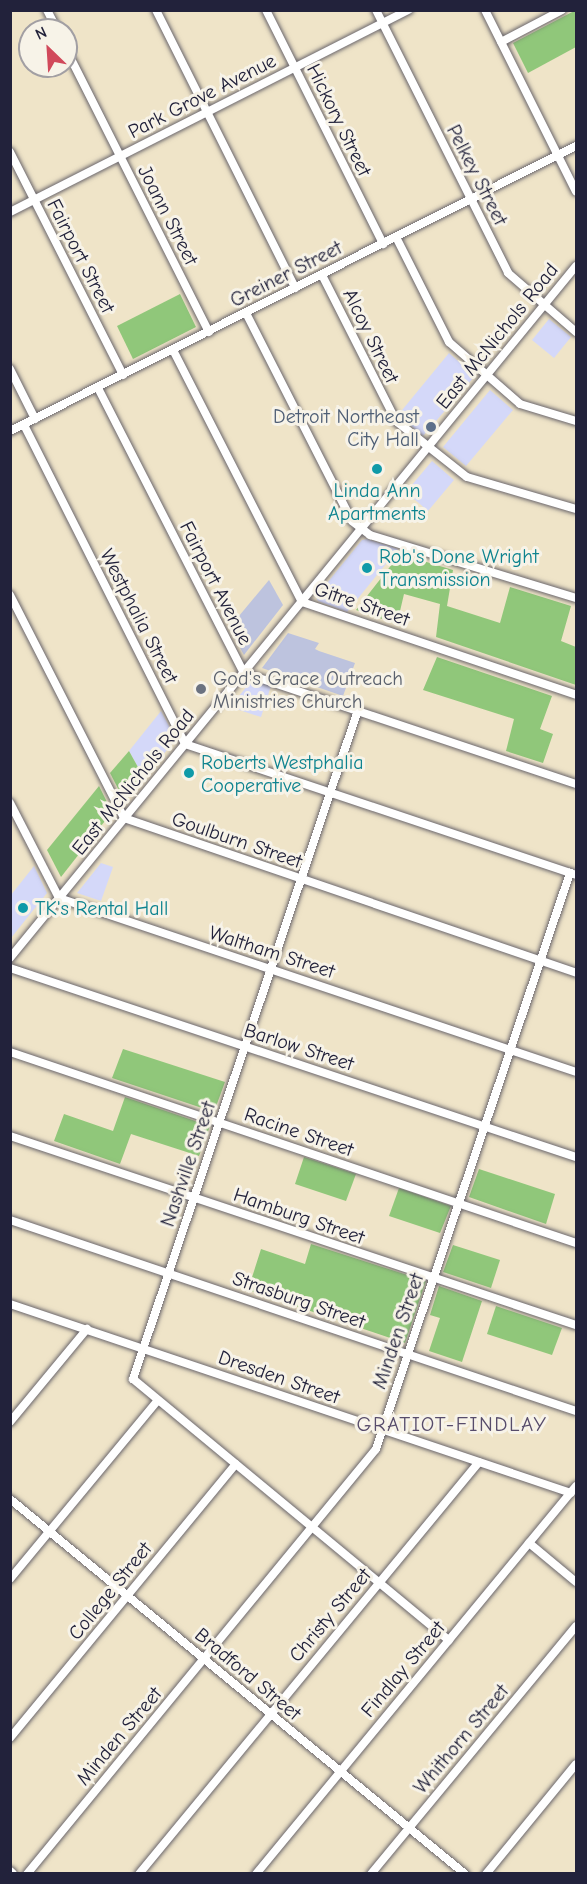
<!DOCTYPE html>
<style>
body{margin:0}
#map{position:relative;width:587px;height:1884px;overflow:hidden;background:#efe4c8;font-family:"Comic Neue",sans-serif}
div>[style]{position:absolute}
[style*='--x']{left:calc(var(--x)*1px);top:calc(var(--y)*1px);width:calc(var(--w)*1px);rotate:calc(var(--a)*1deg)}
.built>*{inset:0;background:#d4d8f9}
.industrial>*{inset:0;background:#bdc3de}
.green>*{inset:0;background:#90c77a}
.roads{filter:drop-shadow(0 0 2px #6a666c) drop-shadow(0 0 2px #6a666c)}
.minor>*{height:8px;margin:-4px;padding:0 4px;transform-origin:4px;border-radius:4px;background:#fff}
.major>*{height:10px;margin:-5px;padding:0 5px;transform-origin:5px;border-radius:5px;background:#fff}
.dots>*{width:16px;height:16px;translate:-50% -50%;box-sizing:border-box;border:3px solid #f7f3e8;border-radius:50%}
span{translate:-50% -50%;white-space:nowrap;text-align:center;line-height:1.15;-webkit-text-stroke:6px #f7f3e8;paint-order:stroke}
.street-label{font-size:20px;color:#22223b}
.service-label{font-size:20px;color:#4e5e75}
.right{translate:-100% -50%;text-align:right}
.culture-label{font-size:20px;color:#0d838f}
.left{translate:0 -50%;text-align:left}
.worship-label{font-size:20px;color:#5b616d}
.neighbourhood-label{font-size:21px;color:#574c6b;letter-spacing:1.5px}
.frame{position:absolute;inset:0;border:12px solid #22223b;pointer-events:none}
.north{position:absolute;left:18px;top:18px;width:60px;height:60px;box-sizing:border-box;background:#f7f3e8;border:2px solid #a29fa3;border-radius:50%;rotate:335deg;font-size:16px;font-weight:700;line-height:24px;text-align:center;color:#22223b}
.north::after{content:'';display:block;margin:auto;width:21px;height:27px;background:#d1495b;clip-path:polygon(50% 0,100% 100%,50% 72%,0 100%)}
</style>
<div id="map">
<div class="built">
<div style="clip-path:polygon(549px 319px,571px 337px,554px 358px,532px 340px)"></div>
<div style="clip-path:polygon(449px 353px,475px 376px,423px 436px,398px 415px)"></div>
<div style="clip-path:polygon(490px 390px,513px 410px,466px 466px,443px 447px)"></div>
<div style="clip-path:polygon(432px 461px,454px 480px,428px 511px,406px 492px)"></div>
<div style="clip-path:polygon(367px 539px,398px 549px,347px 612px,318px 601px,316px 597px,327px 583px,362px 540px)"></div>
<div style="clip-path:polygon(252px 680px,271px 686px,261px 717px,230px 707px)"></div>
<div style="clip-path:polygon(161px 711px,176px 739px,144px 778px,129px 751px)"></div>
<div style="clip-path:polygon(101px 863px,113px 867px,101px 901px,77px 893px)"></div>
<div style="clip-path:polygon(34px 866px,47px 893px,11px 938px,11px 895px)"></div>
</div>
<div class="industrial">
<div style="clip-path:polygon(269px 580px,283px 605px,244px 655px,229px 628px)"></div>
<div style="clip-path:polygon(288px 633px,319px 643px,315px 649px,319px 651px,355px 663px,343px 696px,262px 668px)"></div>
</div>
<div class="green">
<div style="clip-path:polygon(576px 10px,576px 47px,528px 73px,513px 43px)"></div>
<div style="clip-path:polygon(180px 294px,196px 327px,133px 359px,117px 326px)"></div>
<div style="clip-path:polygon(400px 554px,453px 570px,447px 606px,500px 623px,510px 587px,571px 606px,561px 641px,576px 647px,576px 685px,436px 637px,440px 604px,404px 594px,397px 624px,356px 610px)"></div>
<div style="clip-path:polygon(437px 657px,552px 696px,540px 729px,553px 734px,543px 763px,506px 751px,514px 719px,423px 690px)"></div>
<div style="clip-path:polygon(129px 751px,144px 778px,125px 802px,110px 773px)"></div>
<div style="clip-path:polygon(99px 786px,112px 812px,61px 877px,47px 850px)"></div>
<div style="clip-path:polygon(123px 1049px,225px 1082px,214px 1112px,112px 1078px)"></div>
<div style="clip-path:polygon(125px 1097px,210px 1126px,199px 1156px,131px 1134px,120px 1164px,54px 1141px,64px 1114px,113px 1131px)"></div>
<div style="clip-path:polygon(304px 1157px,356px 1174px,346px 1201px,295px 1184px)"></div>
<div style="clip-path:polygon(479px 1169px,555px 1194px,546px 1224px,469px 1197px)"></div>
<div style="clip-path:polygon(399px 1188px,451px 1206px,440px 1233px,389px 1216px)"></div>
<div style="clip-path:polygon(311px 1244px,426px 1281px,405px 1343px,248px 1290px,261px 1249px,305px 1264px)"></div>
<div style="clip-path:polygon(453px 1245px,500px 1260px,491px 1288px,443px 1272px)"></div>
<div style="clip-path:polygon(439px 1286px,482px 1301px,462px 1362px,429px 1351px,440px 1318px,430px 1315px)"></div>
<div style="clip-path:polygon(496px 1306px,562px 1328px,552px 1355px,487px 1334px)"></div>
</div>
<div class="roads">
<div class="minor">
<div style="--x:47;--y:10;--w:22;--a:63"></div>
<div style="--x:156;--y:10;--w:311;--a:63.4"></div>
<div style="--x:266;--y:10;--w:262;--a:63.4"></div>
<div style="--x:376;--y:10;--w:294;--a:63.3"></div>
<div style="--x:508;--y:273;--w:90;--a:40.9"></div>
<div style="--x:485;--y:10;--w:203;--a:63.4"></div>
<div style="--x:501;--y:42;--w:69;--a:-27.7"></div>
<div style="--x:66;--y:49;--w:317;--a:63.2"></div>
<div style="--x:10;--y:152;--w:250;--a:63.1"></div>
<div style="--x:10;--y:212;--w:447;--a:-26.9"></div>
<div style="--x:396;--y:237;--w:118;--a:63.2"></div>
<div style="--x:449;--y:342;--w:94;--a:41.1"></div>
<div style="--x:520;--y:404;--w:59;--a:16.9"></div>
<div style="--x:322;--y:275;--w:164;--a:63.1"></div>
<div style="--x:396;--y:421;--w:90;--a:38.3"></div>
<div style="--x:467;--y:477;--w:114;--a:16.4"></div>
<div style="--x:246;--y:313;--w:233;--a:63"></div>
<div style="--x:352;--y:521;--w:23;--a:38"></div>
<div style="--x:370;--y:535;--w:215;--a:17"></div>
<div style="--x:173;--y:350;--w:283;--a:62.9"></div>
<div style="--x:302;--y:602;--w:289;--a:18.7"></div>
<div style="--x:10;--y:369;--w:56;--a:63.4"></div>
<div style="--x:98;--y:388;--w:320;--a:62.9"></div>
<div style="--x:244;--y:673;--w:350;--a:18.5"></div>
<div style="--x:24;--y:425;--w:357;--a:63.2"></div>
<div style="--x:185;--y:744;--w:412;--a:18.5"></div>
<div style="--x:10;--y:431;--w:634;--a:-26.73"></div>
<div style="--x:10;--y:595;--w:250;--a:62.9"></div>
<div style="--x:124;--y:818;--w:478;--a:18.9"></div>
<div style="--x:358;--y:710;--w:706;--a:108.59"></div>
<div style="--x:133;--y:1379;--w:410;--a:39.6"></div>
<div style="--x:10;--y:803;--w:107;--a:62.7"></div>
<div style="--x:59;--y:898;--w:545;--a:18.6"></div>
<div style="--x:10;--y:958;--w:894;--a:-50.72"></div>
<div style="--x:10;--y:968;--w:597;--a:18.47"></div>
<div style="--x:10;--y:1052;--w:597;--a:18.65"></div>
<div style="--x:10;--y:1136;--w:597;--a:18.47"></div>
<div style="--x:10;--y:1220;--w:597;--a:18.65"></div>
<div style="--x:10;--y:1304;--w:592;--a:18.62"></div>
<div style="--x:10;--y:1422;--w:121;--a:-50.4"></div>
<div style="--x:10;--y:1499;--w:590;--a:39.49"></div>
<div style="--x:529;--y:1543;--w:61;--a:39.7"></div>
<div style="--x:10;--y:1579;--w:231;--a:-50.4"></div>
<div style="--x:10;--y:1738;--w:355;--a:-50.5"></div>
<div style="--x:27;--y:1874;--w:550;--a:-50.61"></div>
<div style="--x:376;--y:1449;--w:608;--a:-71.39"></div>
<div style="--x:139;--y:1874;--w:534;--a:-50.47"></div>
<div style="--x:256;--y:1874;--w:503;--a:-50.49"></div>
<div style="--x:371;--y:1874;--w:322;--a:-50.4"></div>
<div style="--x:486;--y:1874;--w:142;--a:-50.7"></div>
</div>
<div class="major">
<div style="--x:10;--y:1872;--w:3;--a:45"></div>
</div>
</div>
<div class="dots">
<div style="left:431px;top:427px;background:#5c6f8a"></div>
<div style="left:377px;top:469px;background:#0f9aa8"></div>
<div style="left:367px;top:568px;background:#0f9aa8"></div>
<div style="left:201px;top:689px;background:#6b7280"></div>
<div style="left:189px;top:773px;background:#0f9aa8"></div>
<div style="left:23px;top:908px;background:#0f9aa8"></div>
</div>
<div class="street-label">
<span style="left:202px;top:96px;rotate:-27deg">Park Grove Avenue</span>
<span style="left:339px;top:120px;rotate:64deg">Hickory Street</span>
<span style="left:477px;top:175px;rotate:63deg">Pelkey Street</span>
<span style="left:168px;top:215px;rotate:63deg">Joann Street</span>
<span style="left:81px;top:256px;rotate:63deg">Fairport Street</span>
<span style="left:286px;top:274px;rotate:-27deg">Greiner Street</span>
<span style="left:371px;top:336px;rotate:64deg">Alcoy Street</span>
<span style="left:497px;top:336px;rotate:-51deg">East McNichols Road</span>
<span style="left:216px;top:583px;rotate:63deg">Fairport Avenue</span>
<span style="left:362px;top:604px;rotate:19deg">Gitre Street</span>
<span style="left:139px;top:616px;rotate:63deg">Westphalia Street</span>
<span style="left:133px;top:782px;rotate:-51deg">East McNichols Road</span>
<span style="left:237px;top:840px;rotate:19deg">Goulburn Street</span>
<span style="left:272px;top:952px;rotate:18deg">Waltham Street</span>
<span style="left:299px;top:1047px;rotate:18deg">Barlow Street</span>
<span style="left:299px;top:1132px;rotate:19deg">Racine Street</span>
<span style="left:188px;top:1164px;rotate:-71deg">Nashville Street</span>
<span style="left:299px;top:1216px;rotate:19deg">Hamburg Street</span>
<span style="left:299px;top:1300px;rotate:19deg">Strasburg Street</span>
<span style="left:398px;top:1331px;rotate:-71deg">Minden Street</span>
<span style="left:279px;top:1377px;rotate:19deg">Dresden Street</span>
<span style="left:110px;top:1591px;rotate:-51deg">College Street</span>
<span style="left:330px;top:1615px;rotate:-50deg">Christy Street</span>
<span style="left:403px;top:1669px;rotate:-50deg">Findlay Street</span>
<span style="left:248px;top:1674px;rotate:40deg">Bradford Street</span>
<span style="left:119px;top:1736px;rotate:-50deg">Minden Street</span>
<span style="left:461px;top:1739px;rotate:-50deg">Whithorn Street</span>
</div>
<div class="service-label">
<span class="right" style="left:419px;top:428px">Detroit Northeast<br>City Hall</span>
</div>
<div class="culture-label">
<span style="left:377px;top:502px">Linda Ann<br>Apartments</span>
<span class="left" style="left:379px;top:568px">Rob's Done Wright<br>Transmission</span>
<span class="left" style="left:201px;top:774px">Roberts Westphalia<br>Cooperative</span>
<span class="left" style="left:35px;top:908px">TK's Rental Hall</span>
</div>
<div class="worship-label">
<span class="left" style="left:213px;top:690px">God's Grace Outreach<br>Ministries Church</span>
</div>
<div class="neighbourhood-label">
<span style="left:452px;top:1424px">GRATIOT-FINDLAY</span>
</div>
<div class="frame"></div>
<div class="north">N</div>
</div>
